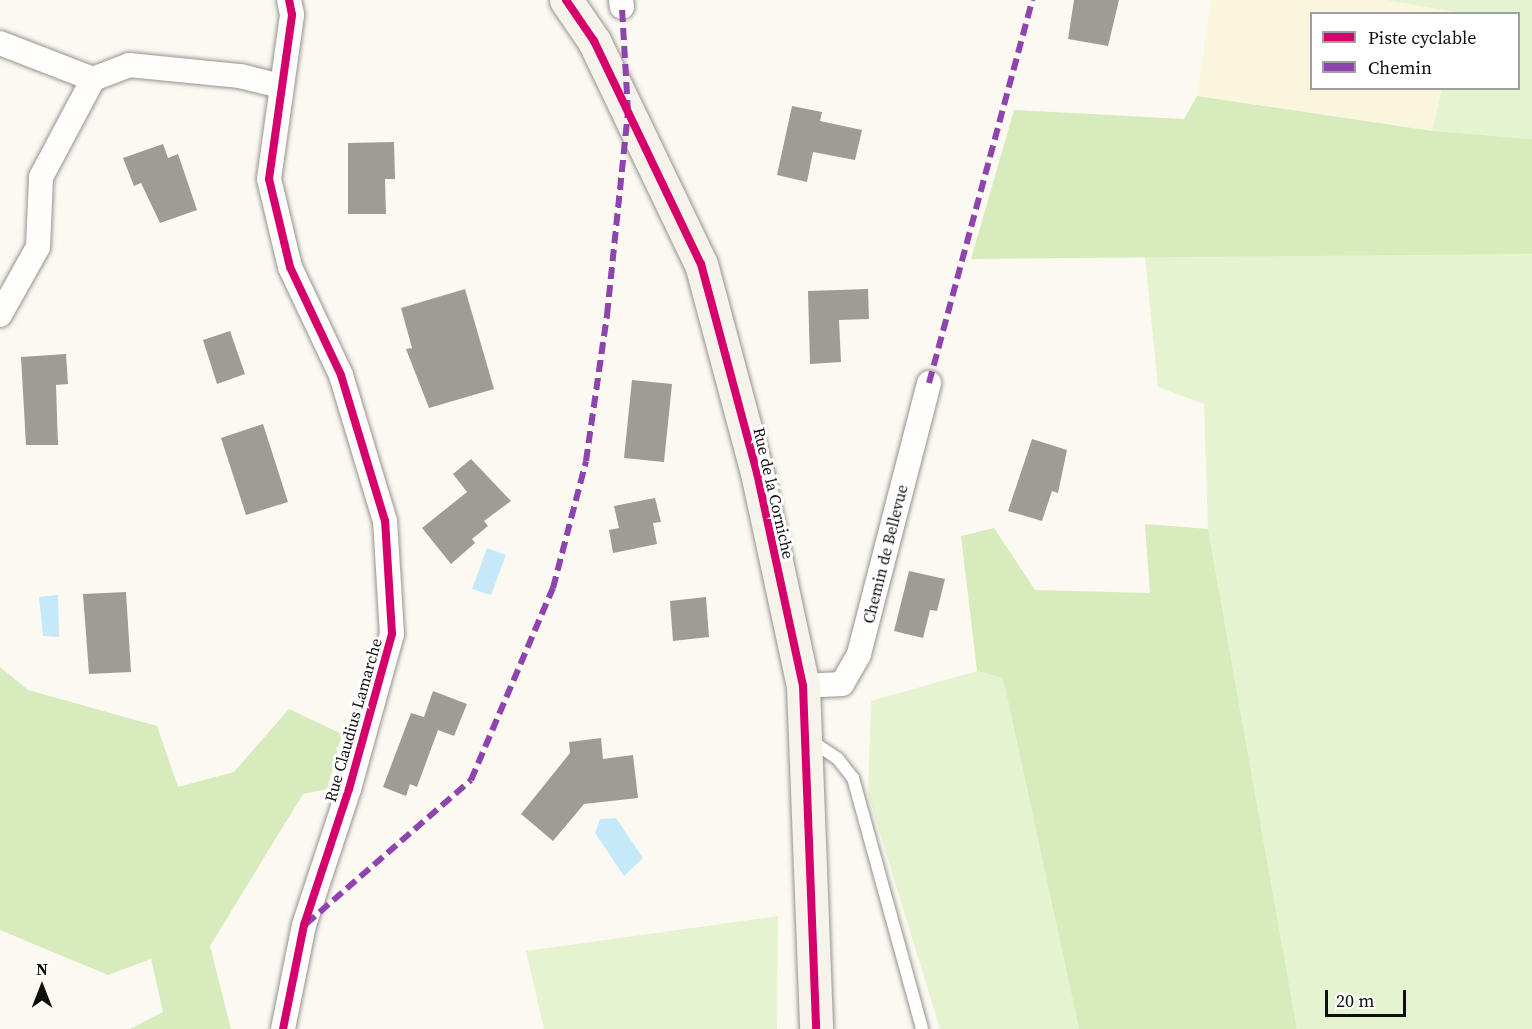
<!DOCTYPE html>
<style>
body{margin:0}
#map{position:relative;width:1532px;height:1029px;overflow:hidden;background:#fcf9f2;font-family:"Source Serif 4",serif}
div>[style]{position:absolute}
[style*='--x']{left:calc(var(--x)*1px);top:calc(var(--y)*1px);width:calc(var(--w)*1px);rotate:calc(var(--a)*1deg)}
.farmland>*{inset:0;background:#faf5dd}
.green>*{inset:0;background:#e6f3d0}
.forest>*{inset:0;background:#d7ebbd}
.water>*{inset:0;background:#c5e9f9}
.building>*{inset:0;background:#9f9c98}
.roads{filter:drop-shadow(0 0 2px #959491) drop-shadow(0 0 2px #959491)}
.service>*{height:12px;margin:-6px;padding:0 6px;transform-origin:6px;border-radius:6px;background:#fffefd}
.minor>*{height:24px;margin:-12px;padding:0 12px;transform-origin:12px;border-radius:12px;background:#fffefd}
.secondary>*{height:33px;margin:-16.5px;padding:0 16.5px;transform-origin:16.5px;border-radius:16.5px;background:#f5f3ea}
.quiet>*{height:6px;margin-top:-3px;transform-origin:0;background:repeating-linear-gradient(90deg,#8e44ad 0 12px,transparent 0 18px)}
.cycleway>*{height:8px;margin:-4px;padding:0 4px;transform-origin:4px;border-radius:4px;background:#d6006c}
span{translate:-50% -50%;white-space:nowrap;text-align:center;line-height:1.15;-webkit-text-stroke:6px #fff;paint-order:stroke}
.street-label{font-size:16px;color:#0e0e0e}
.legend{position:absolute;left:1310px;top:12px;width:210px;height:78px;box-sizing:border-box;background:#fff;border:2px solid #9f9f9f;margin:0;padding:8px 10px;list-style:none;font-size:18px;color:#0e0e0e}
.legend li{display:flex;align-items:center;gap:12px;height:30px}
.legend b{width:30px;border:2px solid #9f9f9f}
.north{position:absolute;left:12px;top:957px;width:60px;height:60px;-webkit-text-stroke:4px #fff;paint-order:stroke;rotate:0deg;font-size:16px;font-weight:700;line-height:24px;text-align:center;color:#0e0e0e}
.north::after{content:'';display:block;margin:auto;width:21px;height:27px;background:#0e0e0e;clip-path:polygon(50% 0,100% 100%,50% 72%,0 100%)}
.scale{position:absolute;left:1325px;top:990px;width:81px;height:27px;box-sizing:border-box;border:3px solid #0e0e0e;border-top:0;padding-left:8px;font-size:18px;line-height:21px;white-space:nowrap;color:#0e0e0e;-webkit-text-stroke:4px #fff;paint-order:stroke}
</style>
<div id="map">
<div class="farmland">
<div style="clip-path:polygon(1211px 0,1385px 0,1461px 13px,1312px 14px,1312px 88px,1442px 89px,1432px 131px,1197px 96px)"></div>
</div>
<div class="green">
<div style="clip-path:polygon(1386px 0,1532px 0,1532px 139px,1432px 131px,1442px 89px,1518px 88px,1518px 14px,1461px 13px)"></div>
<div style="clip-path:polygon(1532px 254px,1532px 1029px,1297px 1029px,1208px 529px,1204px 404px,1158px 387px,1145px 256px)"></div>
<div style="clip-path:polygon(977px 671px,1003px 678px,1079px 1029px,940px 1029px,868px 794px,871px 701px)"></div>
<div style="clip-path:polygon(778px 916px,777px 1029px,544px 1029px,526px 951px)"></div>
</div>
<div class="forest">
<div style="clip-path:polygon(1197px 96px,1432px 131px,1532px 139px,1532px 254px,971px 259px,1014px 110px,1184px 119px)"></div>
<div style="clip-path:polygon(1145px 524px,1208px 529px,1297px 1029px,1079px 1029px,1003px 678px,977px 671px,961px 536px,994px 528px,1035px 590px,1150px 593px)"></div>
<div style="clip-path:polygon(0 667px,28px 690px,157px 726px,178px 787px,234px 772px,289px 709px,342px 734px,327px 789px,303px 794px,210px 946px,231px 1029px,130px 1029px,163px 1012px,151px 959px,108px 975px,0 930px)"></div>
</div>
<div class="water">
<div style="clip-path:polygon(487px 548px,506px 555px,491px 595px,472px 589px)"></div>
<div style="clip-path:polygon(58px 595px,59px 637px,43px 636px,39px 597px)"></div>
<div style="clip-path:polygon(616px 818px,643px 858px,624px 876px,595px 833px,600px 819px)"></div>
</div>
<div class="building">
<div style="clip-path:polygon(1074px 0,1119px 0,1108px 46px,1068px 39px)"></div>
<div style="clip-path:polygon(792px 106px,822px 112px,820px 121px,862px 130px,855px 160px,813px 152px,807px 182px,777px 175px)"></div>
<div style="clip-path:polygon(394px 142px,395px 179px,385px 179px,386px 214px,348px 214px,348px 143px)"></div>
<div style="clip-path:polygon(163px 144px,168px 158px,178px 154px,197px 210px,160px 223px,141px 183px,134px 186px,123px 158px)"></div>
<div style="clip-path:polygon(465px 289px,494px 389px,429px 408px,406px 349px,412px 348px,401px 308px)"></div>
<div style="clip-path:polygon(868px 289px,869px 319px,839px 320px,841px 362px,810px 364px,808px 291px)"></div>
<div style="clip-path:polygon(230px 331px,245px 374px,217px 384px,203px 340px)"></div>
<div style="clip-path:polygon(66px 354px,68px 384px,56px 385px,58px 445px,26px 445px,21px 357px)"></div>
<div style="clip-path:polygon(632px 380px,672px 384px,664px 462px,624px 458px)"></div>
<div style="clip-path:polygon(263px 424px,288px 502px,246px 515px,221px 438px)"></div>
<div style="clip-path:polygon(1032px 439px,1067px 450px,1058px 493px,1052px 491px,1042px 521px,1008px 511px)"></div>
<div style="clip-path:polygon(471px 459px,511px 501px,484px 521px,488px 526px,472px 539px,475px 543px,451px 564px,422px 528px,467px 492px,453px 474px)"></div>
<div style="clip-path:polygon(655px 498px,661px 522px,653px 523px,657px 544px,613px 553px,609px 530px,619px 528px,614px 506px)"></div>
<div style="clip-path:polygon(909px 571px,945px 579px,937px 611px,930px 610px,923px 638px,894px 631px)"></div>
<div style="clip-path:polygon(126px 592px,131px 672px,89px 674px,83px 594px)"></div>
<div style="clip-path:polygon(706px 597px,709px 637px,673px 641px,670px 601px)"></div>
<div style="clip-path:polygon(433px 691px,467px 704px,454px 736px,438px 730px,417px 787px,410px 784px,406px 796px,383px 787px,411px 713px,424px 717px)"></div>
<div style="clip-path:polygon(601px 738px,603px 759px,633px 755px,638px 798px,584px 804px,553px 841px,521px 814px,570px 753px,569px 742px)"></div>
</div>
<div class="roads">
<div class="service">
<div style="--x:810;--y:740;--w:34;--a:34"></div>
<div style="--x:838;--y:759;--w:24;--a:52"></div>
<div style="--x:853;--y:778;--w:260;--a:74.6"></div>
</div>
<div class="minor">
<div style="--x:621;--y:0;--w:7;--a:82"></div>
<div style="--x:0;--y:43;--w:100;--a:21.2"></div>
<div style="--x:0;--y:315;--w:78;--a:-60.8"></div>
<div style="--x:38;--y:247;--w:70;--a:-87.5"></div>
<div style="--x:41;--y:177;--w:111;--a:-62"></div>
<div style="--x:93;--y:79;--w:39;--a:-21"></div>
<div style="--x:129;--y:65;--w:112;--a:5.7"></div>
<div style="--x:240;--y:76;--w:41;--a:14"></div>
<div style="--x:803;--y:686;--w:39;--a:-3"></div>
<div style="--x:842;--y:684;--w:34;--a:-60"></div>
<div style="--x:859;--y:654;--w:280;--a:-75.5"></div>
<div style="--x:283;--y:1029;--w:106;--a:-78.6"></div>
<div style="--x:304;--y:925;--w:143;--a:-71.7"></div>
<div style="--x:349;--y:789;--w:161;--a:-74.5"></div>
<div style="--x:392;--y:634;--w:113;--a:-93.5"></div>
<div style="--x:385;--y:521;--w:152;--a:-106.8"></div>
<div style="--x:341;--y:375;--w:119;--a:-115.3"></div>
<div style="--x:290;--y:267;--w:90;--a:-103.4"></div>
<div style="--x:269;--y:179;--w:166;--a:-82"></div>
<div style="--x:292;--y:15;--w:15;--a:-101"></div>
</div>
<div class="secondary">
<div style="--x:566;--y:0;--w:50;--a:55.7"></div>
<div style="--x:594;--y:41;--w:247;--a:64.4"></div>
<div style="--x:701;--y:264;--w:216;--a:75"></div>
<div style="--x:757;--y:473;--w:218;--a:77.8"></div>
<div style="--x:803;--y:686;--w:343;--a:87.8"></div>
</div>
</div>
<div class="quiet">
<div style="--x:929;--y:383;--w:397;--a:-74.9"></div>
<div style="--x:306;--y:924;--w:219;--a:-41.1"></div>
<div style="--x:471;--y:780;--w:209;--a:-66.9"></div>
<div style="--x:553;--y:588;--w:131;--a:-75.4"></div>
<div style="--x:586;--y:461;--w:148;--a:-81.8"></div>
<div style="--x:607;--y:315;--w:204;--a:-84.1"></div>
<div style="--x:628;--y:112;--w:105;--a:-93.3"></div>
</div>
<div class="cycleway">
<div style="--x:566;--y:0;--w:50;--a:55.7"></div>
<div style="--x:594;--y:41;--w:247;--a:64.4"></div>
<div style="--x:701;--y:264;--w:216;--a:75"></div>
<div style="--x:757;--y:473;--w:218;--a:77.8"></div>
<div style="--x:803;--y:686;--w:343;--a:87.8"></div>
<div style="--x:283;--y:1029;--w:106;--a:-78.6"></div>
<div style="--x:304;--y:925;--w:143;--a:-71.7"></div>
<div style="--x:349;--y:789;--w:161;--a:-74.5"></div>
<div style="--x:392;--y:634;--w:113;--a:-93.5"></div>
<div style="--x:385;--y:521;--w:152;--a:-106.8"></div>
<div style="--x:341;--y:375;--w:119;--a:-115.3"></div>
<div style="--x:290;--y:267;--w:90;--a:-103.4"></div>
<div style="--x:269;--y:179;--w:166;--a:-82"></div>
<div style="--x:292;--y:15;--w:15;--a:-101"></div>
</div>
<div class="street-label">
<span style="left:774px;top:493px;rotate:77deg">Rue de la Corniche</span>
<span style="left:885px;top:554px;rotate:-76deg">Chemin de Bellevue</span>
<span style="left:353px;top:720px;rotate:-74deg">Rue Claudius Lamarche</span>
</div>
<ul class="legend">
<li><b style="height:8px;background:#d6006c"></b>Piste cyclable</li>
<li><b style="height:8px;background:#8e44ad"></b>Chemin</li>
</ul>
<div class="north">N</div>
<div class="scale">20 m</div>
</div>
